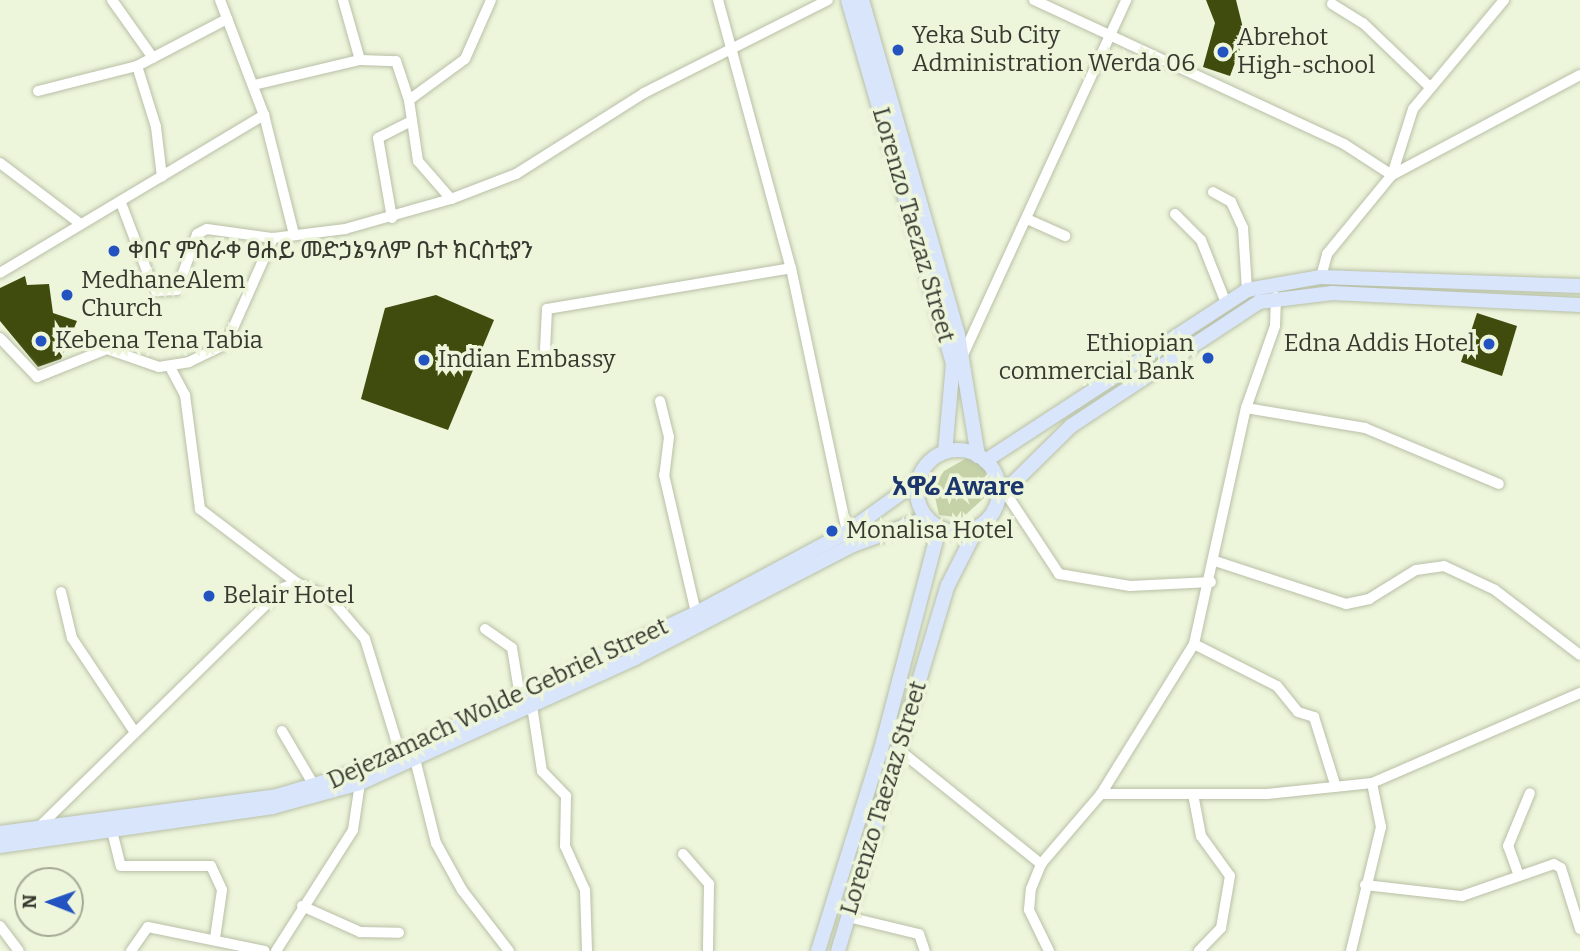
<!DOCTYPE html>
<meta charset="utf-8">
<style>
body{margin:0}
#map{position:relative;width:1580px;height:951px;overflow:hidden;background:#edf5db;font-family:Bitter,"Noto Sans Ethiopic",serif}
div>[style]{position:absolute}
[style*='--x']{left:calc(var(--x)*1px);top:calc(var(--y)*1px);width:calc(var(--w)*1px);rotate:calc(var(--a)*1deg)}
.green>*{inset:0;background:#c5d2a7}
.building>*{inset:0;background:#3f4c0d}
.roads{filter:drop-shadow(0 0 2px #b8c0a7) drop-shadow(0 0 2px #b8c0a7)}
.minor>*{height:10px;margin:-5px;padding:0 5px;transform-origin:5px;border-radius:5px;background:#fff}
.secondary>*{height:14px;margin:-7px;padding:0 7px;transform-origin:7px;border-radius:7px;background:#d9e5fb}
.secondary>.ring{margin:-7px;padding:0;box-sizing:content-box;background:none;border:14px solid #d9e5fb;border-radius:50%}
.dots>*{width:19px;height:19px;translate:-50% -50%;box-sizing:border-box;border:4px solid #edf5db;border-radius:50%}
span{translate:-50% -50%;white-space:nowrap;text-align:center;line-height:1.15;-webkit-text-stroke:7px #edf5db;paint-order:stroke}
.poi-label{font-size:24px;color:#36392f}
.left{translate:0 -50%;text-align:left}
.right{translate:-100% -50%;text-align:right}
.street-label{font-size:24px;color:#36392f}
.neighbourhood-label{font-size:26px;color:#1c366c;font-weight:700}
.north{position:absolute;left:14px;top:867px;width:70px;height:70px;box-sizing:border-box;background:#edf5db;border:2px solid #a4aa96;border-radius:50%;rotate:271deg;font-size:19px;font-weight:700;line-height:28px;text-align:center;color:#36392f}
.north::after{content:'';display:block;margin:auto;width:24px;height:32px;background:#2253c1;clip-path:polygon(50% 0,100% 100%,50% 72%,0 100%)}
</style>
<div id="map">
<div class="green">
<div style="clip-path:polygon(967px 458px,986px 468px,984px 498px,962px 518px,939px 515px,933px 488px,944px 471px)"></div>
</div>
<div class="building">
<div style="clip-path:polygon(1206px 0,1236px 0,1245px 36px,1230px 76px,1203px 67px,1215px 23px)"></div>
<div style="clip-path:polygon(25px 276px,27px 285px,49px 284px,53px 313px,77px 321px,61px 359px,38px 367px,0 321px,0 288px)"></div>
<div style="clip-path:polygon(436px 295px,494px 320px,448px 430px,361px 399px,385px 308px)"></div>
<div style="clip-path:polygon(1477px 313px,1517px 326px,1502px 376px,1461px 362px)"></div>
</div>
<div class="roads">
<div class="minor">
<div style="--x:112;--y:0;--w:71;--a:54.7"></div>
<div style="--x:220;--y:0;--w:123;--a:69.1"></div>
<div style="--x:264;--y:115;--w:123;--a:75.9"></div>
<div style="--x:343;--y:0;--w:62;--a:74.2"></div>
<div style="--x:718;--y:0;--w:278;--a:74.8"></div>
<div style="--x:791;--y:268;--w:270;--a:78"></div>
<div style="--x:1034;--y:0;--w:342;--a:24.9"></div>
<div style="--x:1344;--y:144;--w:57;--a:32.9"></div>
<div style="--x:1392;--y:175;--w:213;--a:-28"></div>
<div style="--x:1332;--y:4;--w:36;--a:32"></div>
<div style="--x:1363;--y:23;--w:91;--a:43.7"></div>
<div style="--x:137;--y:66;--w:64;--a:72.7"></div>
<div style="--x:156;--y:127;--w:50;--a:83.2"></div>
<div style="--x:254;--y:85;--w:109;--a:-13.3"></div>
<div style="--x:360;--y:60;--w:36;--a:2"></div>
<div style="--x:396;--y:61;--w:41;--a:71.6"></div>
<div style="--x:38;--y:91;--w:102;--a:-14.2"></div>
<div style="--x:137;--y:66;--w:102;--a:-27.6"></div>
<div style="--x:0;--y:163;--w:98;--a:37.1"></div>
<div style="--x:1213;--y:192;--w:21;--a:29"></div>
<div style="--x:1231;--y:202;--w:29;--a:65"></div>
<div style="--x:1243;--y:228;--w:62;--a:86.3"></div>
<div style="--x:451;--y:199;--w:50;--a:-131"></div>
<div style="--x:418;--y:161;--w:62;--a:-98.4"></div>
<div style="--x:409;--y:100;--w:69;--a:-36.2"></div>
<div style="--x:465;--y:59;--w:64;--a:-66.2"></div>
<div style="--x:121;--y:203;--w:87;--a:69.1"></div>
<div style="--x:152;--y:284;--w:8;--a:60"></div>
<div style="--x:156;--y:291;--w:21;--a:-3"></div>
<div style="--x:177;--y:290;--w:59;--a:-70.3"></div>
<div style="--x:197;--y:234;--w:11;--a:-27"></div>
<div style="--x:207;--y:229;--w:67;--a:7.8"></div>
<div style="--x:273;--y:238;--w:73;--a:-7.1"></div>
<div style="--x:345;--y:229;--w:110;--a:-15.8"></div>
<div style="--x:451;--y:199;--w:70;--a:-21"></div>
<div style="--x:516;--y:174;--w:151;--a:-32.3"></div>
<div style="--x:644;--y:93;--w:206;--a:-26.8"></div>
<div style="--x:1175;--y:214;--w:37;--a:45"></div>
<div style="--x:1201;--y:240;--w:68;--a:68.4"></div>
<div style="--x:392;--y:218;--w:81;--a:-99.9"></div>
<div style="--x:378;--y:138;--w:35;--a:-27"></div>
<div style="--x:1027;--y:219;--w:42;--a:24.1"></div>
<div style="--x:0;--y:273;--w:308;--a:-30.9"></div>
<div style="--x:1321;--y:277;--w:24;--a:-75"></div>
<div style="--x:1327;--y:254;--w:102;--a:-50.6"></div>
<div style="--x:1392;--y:175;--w:69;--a:-72.3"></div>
<div style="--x:1413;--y:109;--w:142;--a:-50.1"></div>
<div style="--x:0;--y:338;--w:54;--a:46.5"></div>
<div style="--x:37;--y:377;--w:75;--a:-21.8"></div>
<div style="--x:107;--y:349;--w:55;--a:19.1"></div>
<div style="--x:159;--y:367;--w:30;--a:-9"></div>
<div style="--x:189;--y:362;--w:41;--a:-25.9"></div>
<div style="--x:226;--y:344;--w:116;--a:-66.1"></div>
<div style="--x:545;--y:349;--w:40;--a:-87.1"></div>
<div style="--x:547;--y:309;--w:247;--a:-9.5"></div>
<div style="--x:963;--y:355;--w:391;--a:-65.3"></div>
<div style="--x:170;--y:367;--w:32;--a:62"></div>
<div style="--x:185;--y:395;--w:115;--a:82.5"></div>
<div style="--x:200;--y:509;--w:122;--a:37.3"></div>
<div style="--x:660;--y:401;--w:37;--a:76"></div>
<div style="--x:669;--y:437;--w:38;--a:97"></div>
<div style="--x:664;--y:475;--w:142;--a:76.9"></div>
<div style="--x:1246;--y:408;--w:121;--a:9.5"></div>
<div style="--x:1365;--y:428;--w:145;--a:22.7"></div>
<div style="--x:1005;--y:492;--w:98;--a:56.6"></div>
<div style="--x:1059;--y:574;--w:72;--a:9.6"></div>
<div style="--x:1130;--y:586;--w:81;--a:-2.8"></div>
<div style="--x:1215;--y:561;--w:138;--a:18.2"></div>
<div style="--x:1346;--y:604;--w:24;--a:-12"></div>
<div style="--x:1369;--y:599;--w:55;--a:-31.7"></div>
<div style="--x:1416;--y:570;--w:28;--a:-8"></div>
<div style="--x:1444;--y:566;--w:56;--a:25.2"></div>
<div style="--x:1495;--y:590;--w:107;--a:37.4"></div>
<div style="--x:61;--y:592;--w:47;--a:76.6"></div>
<div style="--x:72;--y:638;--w:112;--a:56.3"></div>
<div style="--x:485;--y:629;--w:33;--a:35"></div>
<div style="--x:512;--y:648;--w:50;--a:80.7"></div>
<div style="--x:1194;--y:644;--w:93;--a:26.8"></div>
<div style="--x:1277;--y:686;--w:33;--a:51"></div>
<div style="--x:1298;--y:712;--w:17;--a:17"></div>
<div style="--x:1314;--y:717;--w:73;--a:72.6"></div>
<div style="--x:532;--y:706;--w:66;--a:81.3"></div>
<div style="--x:542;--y:771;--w:35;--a:46"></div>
<div style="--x:566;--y:796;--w:50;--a:91.1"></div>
<div style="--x:565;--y:846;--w:48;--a:65.6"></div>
<div style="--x:585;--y:890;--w:61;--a:88.1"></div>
<div style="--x:282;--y:731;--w:65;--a:59.5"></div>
<div style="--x:898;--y:749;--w:184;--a:38.8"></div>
<div style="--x:415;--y:759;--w:87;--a:76"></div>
<div style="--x:436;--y:843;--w:54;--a:61"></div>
<div style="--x:462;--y:890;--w:77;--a:52.4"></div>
<div style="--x:1101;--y:794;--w:166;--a:0"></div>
<div style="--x:1267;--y:794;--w:106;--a:-6"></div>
<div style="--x:1372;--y:783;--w:227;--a:-23.4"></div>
<div style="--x:1193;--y:794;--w:43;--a:79.2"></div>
<div style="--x:1201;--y:836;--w:49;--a:54.1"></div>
<div style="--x:1230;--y:876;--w:53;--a:99.8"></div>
<div style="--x:1221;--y:928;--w:32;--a:134"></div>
<div style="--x:39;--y:827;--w:342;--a:-44.4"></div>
<div style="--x:283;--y:588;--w:15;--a:-20"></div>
<div style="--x:297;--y:583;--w:36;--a:24"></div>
<div style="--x:330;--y:598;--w:54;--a:49.5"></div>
<div style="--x:365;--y:639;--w:119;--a:72.9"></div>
<div style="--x:112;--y:831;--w:36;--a:76"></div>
<div style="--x:121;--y:866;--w:90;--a:0"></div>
<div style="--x:211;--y:866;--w:26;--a:65"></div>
<div style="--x:222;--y:890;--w:49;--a:98.3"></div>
<div style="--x:683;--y:854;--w:40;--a:49"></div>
<div style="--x:709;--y:884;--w:67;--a:90.9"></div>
<div style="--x:1518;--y:873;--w:29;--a:-110"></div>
<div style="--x:1508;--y:846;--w:57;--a:-67.5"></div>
<div style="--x:1365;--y:885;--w:98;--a:6.5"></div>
<div style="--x:1462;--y:896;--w:97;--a:-19.2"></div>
<div style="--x:1554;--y:864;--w:8;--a:30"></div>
<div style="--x:1561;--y:868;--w:64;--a:72.7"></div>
<div style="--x:302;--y:906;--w:64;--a:24.1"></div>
<div style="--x:360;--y:932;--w:39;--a:1"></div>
<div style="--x:848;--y:917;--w:73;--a:13.5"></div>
<div style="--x:919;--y:934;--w:18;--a:71"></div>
<div style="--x:0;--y:926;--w:31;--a:53"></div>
<div style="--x:131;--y:951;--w:29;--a:-55"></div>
<div style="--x:148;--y:927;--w:119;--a:11.6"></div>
<div style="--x:276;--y:951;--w:143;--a:-57.5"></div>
<div style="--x:353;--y:830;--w:48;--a:-81.5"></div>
<div style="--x:1049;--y:951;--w:46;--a:-116"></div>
<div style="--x:1029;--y:910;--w:21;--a:-85"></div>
<div style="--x:1031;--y:889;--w:27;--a:-68"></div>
<div style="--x:1041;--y:864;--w:92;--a:-49.4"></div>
<div style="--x:1101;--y:794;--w:176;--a:-58.2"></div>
<div style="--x:1194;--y:644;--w:242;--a:-77.6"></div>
<div style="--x:1246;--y:408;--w:87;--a:-70.5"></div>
<div style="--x:1275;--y:326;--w:29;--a:-88"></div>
<div style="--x:1351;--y:951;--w:128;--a:-76.4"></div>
<div style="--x:1381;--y:827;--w:45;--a:-101.6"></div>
</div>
<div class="secondary">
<div style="--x:848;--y:0;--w:378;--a:73.9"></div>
<div style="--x:953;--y:363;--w:89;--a:95.1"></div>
<div style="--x:862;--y:0;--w:348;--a:74"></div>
<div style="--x:958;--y:335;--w:123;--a:80.6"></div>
<div class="ring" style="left:917px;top:450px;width:68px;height:68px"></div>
<div style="--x:985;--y:461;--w:313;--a:-33.1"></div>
<div style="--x:1247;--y:290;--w:75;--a:-10"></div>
<div style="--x:1321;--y:277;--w:259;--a:2"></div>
<div style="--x:998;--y:498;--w:103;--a:-44.6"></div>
<div style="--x:1071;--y:426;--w:225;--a:-33.4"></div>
<div style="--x:1259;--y:302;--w:74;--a:-7"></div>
<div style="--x:1332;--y:293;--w:248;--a:2.8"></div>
<div style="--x:0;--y:833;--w:279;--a:-7.6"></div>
<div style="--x:277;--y:796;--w:84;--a:-16.7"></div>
<div style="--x:357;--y:772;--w:374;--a:-25.1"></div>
<div style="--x:696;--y:613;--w:171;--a:-28.2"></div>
<div style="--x:847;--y:532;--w:87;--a:-35.7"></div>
<div style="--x:0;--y:846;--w:276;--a:-8.1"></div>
<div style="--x:273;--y:807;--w:90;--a:-15.4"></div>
<div style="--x:360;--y:783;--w:302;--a:-24.4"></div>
<div style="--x:635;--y:658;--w:246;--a:-27.4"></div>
<div style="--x:853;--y:545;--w:79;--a:-20"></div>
<div style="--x:818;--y:951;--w:219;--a:-72.7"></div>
<div style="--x:883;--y:742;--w:221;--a:-75.3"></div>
<div style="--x:838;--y:951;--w:382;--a:-73.3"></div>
<div style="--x:948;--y:585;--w:64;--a:-63"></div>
</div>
</div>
<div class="dots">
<div style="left:898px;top:50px;background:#2253c1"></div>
<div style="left:1223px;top:52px;background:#2253c1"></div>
<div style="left:114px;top:251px;background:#2253c1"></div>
<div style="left:67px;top:295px;background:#2253c1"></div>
<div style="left:41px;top:341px;background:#2253c1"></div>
<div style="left:1489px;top:344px;background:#2253c1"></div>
<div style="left:1208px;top:358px;background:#2253c1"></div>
<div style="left:424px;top:360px;background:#2253c1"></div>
<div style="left:832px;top:531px;background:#2253c1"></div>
<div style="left:209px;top:596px;background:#2253c1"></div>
</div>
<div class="poi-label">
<span class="left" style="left:912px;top:50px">Yeka Sub City<br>Administration Werda 06</span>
<span class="left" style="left:1237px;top:52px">Abrehot<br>High-school</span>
<span class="left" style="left:128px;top:251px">ቀበና ምስራቀ ፀሐይ መድኃኔዓለም ቤተ ክርስቲያን</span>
<span class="left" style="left:81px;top:295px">MedhaneAlem<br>Church</span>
<span class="left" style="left:55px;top:341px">Kebena Tena Tabia</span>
<span class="right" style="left:1194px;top:358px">Ethiopian<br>commercial Bank</span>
<span class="right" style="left:1475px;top:344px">Edna Addis Hotel</span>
<span class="left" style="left:438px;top:360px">Indian Embassy</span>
<span class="left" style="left:846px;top:531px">Monalisa Hotel</span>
<span class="left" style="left:223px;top:596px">Belair Hotel</span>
</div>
<div class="street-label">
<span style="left:913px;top:225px;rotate:74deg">Lorenzo Taezaz Street</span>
<span style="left:498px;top:704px;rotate:-25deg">Dejezamach Wolde Gebriel Street</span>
<span style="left:884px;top:798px;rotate:-73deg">Lorenzo Taezaz Street</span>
</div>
<div class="neighbourhood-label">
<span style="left:958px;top:487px">አዋሬ Aware</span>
</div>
<div class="north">N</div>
</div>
